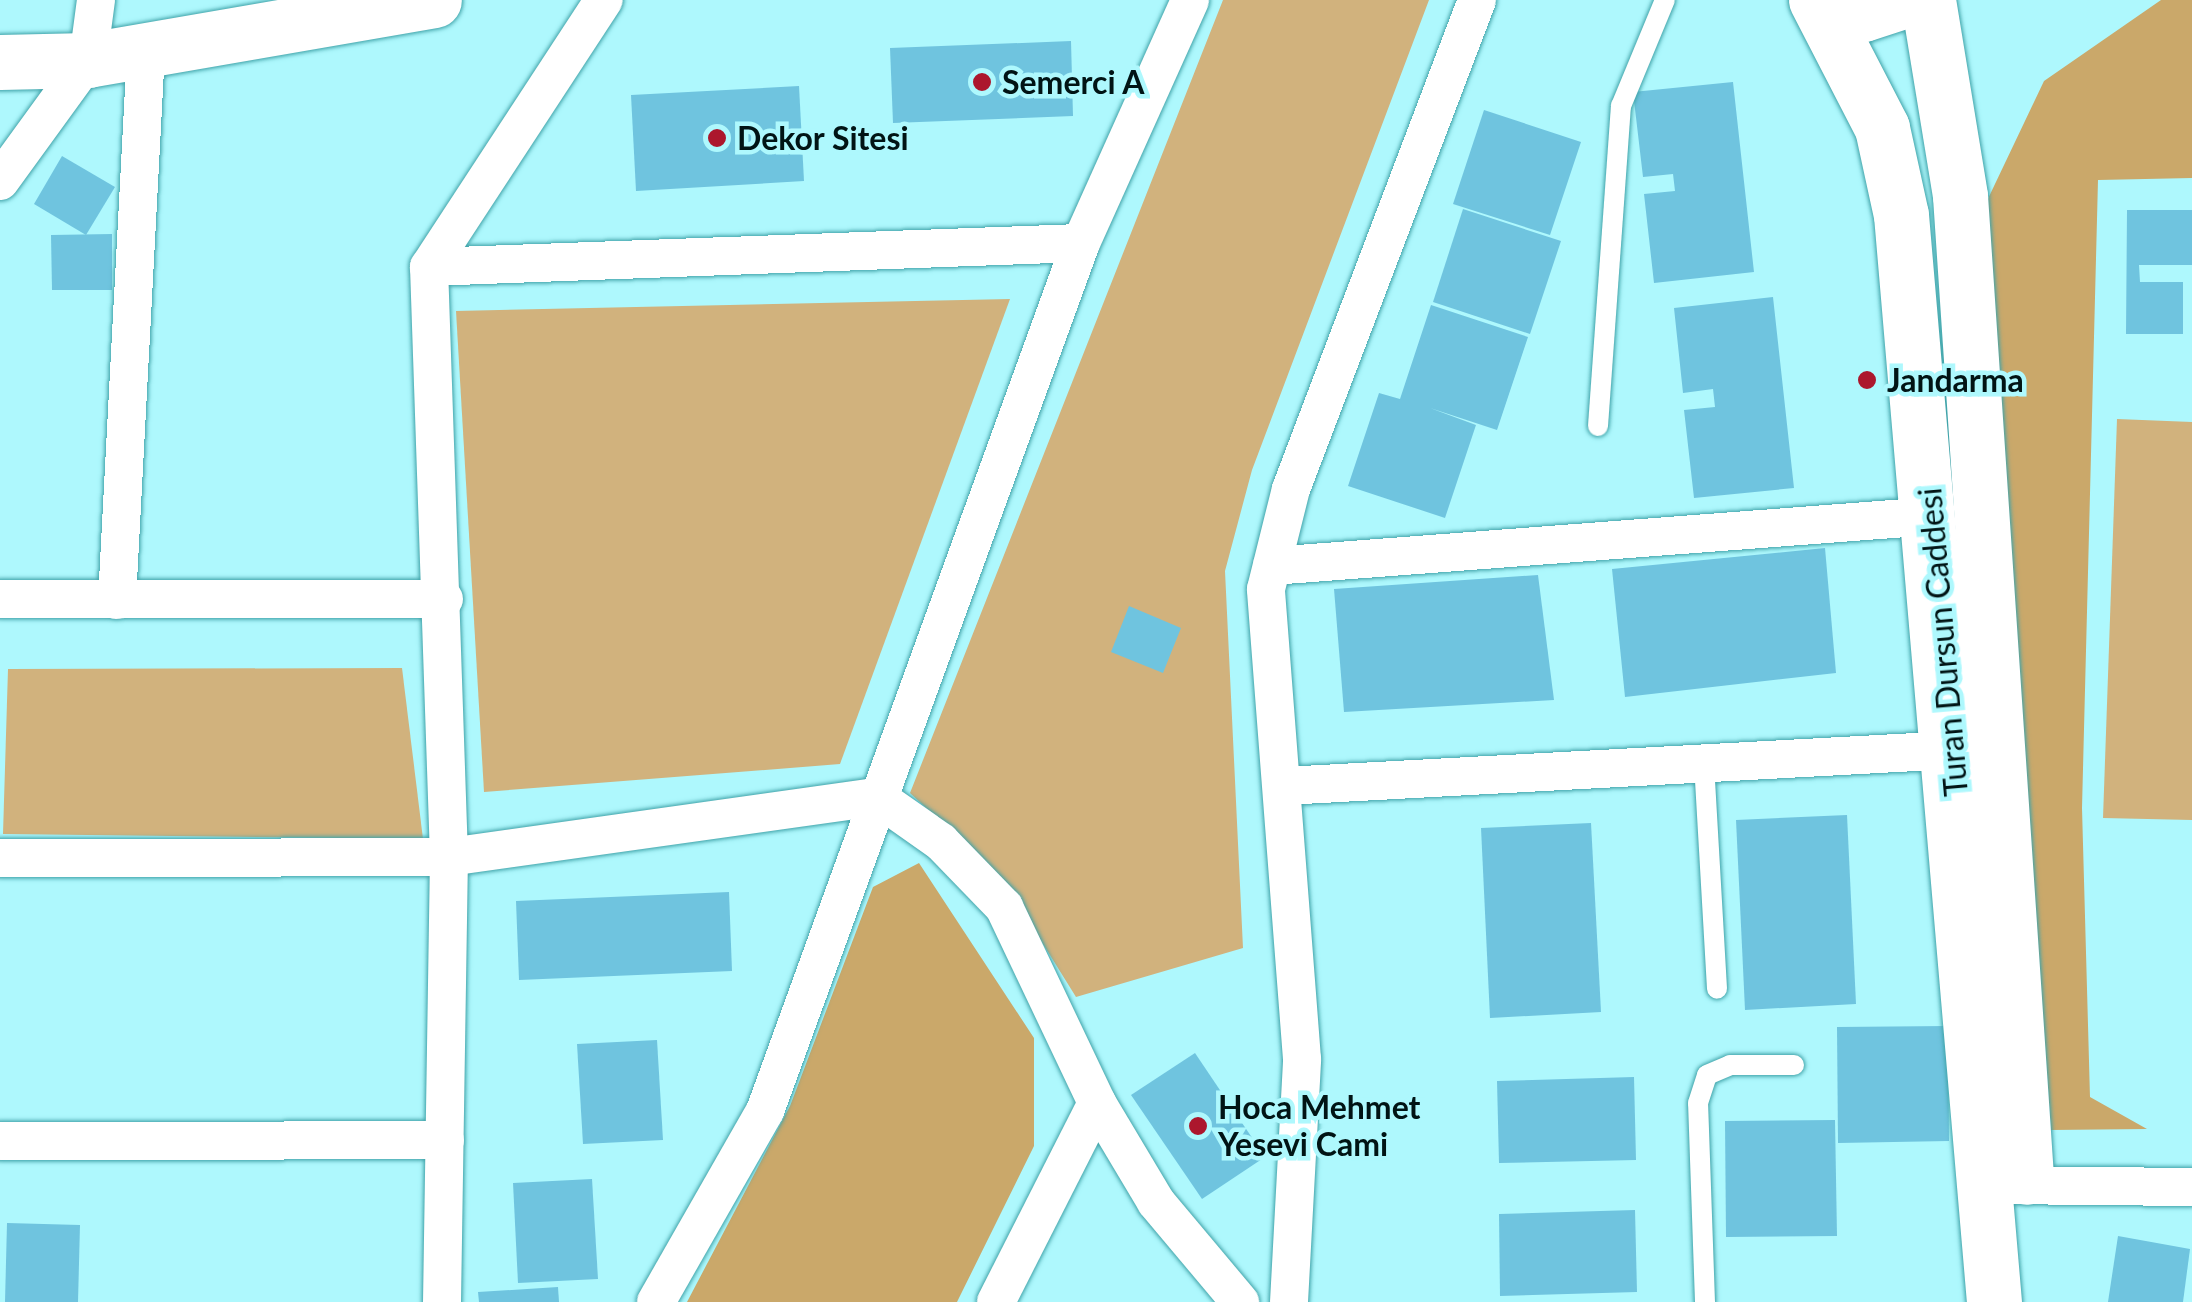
<!DOCTYPE html>
<style>
body{margin:0}
#map{position:relative;width:2192px;height:1302px;overflow:hidden;background:#aef8fd;font-family:Lato,sans-serif}
div>[style]{position:absolute}
[style*='--x']{left:calc(var(--x)*1px);top:calc(var(--y)*1px);width:calc(var(--w)*1px);rotate:calc(var(--a)*1deg)}
.green>*{inset:0;background:#d1b27d}
.forest>*{inset:0;background:#caa86a}
.building>*{inset:0;background:#6fc4df}
.roads{filter:drop-shadow(0 0 2px #40a3a9) drop-shadow(0 0 2px #40a3a9)}
.lane>*{height:20px;margin:-10px;padding:0 10px;transform-origin:10px;border-radius:10px;background:#fff}
.street>*{height:38px;margin:-19px;padding:0 19px;transform-origin:19px;border-radius:19px;background:#fff}
.secondary>*{height:55px;margin:-27.5px;padding:0 27.5px;transform-origin:27.5px;border-radius:27.5px;background:#fff}
.dots>*{width:28px;height:28px;translate:-50% -50%;box-sizing:border-box;border:5px solid #aef8fd;border-radius:50%}
span{translate:-50% -50%;white-space:nowrap;text-align:center;line-height:1.15;-webkit-text-stroke:9px #aef8fd;paint-order:stroke}
.poi-label{font-size:32px;color:#011415;font-weight:700}
.left{translate:0 -50%;text-align:left}
.street-label{font-size:32px;color:#011415}
</style>
<div id="map">
<div class="green">
<div style="clip-path:polygon(1223px 0,1429px 0,1252px 470px,1225px 571px,1243px 948px,1076px 997px,1002px 878px,910px 793px)"></div>
<div style="clip-path:polygon(1010px 299px,840px 764px,484px 792px,456px 311px)"></div>
<div style="clip-path:polygon(2117px 419px,2192px 422px,2192px 820px,2103px 818px)"></div>
<div style="clip-path:polygon(402px 668px,423px 839px,3px 834px,8px 669px)"></div>
</div>
<div class="forest">
<div style="clip-path:polygon(2161px 0,2192px 0,2192px 178px,2098px 180px,2082px 808px,2090px 1097px,2147px 1129px,2051px 1130px,1985px 205px,2044px 81px)"></div>
<div style="clip-path:polygon(919px 863px,1034px 1038px,1034px 1146px,957px 1302px,687px 1302px,790px 1106px,873px 887px)"></div>
</div>
<div class="building">
<div style="clip-path:polygon(1071px 41px,1073px 116px,893px 123px,890px 48px)"></div>
<div style="clip-path:polygon(1733px 82px,1754px 272px,1654px 283px,1644px 194px,1675px 191px,1673px 174px,1643px 177px,1633px 92px)"></div>
<div style="clip-path:polygon(799px 86px,804px 181px,636px 191px,631px 95px)"></div>
<div style="clip-path:polygon(1484px 110px,1581px 142px,1550px 235px,1453px 204px)"></div>
<div style="clip-path:polygon(62px 156px,115px 187px,86px 235px,34px 204px)"></div>
<div style="clip-path:polygon(1463px 209px,1561px 241px,1530px 334px,1433px 302px)"></div>
<div style="clip-path:polygon(2127px 210px,2192px 210px,2192px 265px,2139px 265px,2140px 282px,2183px 282px,2183px 334px,2126px 334px)"></div>
<div style="clip-path:polygon(112px 234px,112px 290px,52px 290px,51px 235px)"></div>
<div style="clip-path:polygon(1773px 297px,1794px 488px,1694px 498px,1684px 410px,1715px 407px,1713px 389px,1683px 393px,1674px 308px)"></div>
<div style="clip-path:polygon(1431px 305px,1528px 337px,1497px 430px,1430px 408px,1476px 425px,1445px 518px,1348px 486px,1379px 393px,1400px 399px)"></div>
<div style="clip-path:polygon(1825px 548px,1836px 673px,1625px 697px,1612px 569px)"></div>
<div style="clip-path:polygon(1538px 575px,1554px 700px,1344px 712px,1334px 589px)"></div>
<div style="clip-path:polygon(1129px 606px,1181px 628px,1163px 673px,1111px 652px)"></div>
<div style="clip-path:polygon(1847px 815px,1856px 1004px,1745px 1010px,1736px 820px)"></div>
<div style="clip-path:polygon(1591px 823px,1601px 1012px,1490px 1018px,1481px 828px)"></div>
<div style="clip-path:polygon(729px 892px,732px 971px,519px 980px,516px 901px)"></div>
<div style="clip-path:polygon(1948px 1026px,1949px 1141px,1838px 1143px,1837px 1027px)"></div>
<div style="clip-path:polygon(657px 1040px,663px 1140px,583px 1144px,577px 1044px)"></div>
<div style="clip-path:polygon(1195px 1053px,1265px 1157px,1202px 1199px,1131px 1095px)"></div>
<div style="clip-path:polygon(1634px 1077px,1636px 1160px,1499px 1163px,1497px 1081px)"></div>
<div style="clip-path:polygon(1835px 1120px,1837px 1236px,1726px 1237px,1725px 1121px)"></div>
<div style="clip-path:polygon(592px 1179px,598px 1279px,518px 1283px,513px 1183px)"></div>
<div style="clip-path:polygon(1635px 1210px,1637px 1292px,1500px 1296px,1499px 1214px)"></div>
<div style="clip-path:polygon(7px 1223px,80px 1225px,78px 1302px,5px 1302px)"></div>
<div style="clip-path:polygon(2118px 1236px,2190px 1249px,2183px 1302px,2108px 1302px)"></div>
<div style="clip-path:polygon(558px 1287px,559px 1302px,479px 1302px,478px 1292px)"></div>
</div>
<div class="roads">
<div class="lane">
<div style="--x:1598;--y:426;--w:321;--a:-85.9"></div>
<div style="--x:1621;--y:106;--w:115;--a:-67.5"></div>
<div style="--x:1704;--y:763;--w:226;--a:86.7"></div>
<div style="--x:1705;--y:1302;--w:199;--a:-92"></div>
<div style="--x:1698;--y:1103;--w:29;--a:-72"></div>
<div style="--x:1707;--y:1075;--w:25;--a:-23"></div>
<div style="--x:1730;--y:1065;--w:64;--a:0"></div>
</div>
<div class="street">
<div style="--x:0;--y:181;--w:150;--a:-54"></div>
<div style="--x:88;--y:60;--w:61;--a:-82.4"></div>
<div style="--x:429;--y:267;--w:652;--a:-2.11"></div>
<div style="--x:1272;--y:566;--w:662;--a:-4.33"></div>
<div style="--x:0;--y:599;--w:444;--a:0"></div>
<div style="--x:117;--y:600;--w:551;--a:-86.98"></div>
<div style="--x:1284;--y:786;--w:669;--a:-3.08"></div>
<div style="--x:0;--y:858;--w:449;--a:-0.1"></div>
<div style="--x:449;--y:857;--w:432;--a:-8"></div>
<div style="--x:877;--y:797;--w:78;--a:35.1"></div>
<div style="--x:941;--y:842;--w:91;--a:45.9"></div>
<div style="--x:1004;--y:907;--w:217;--a:64.6"></div>
<div style="--x:1097;--y:1103;--w:115;--a:59.2"></div>
<div style="--x:1156;--y:1202;--w:131;--a:50"></div>
<div style="--x:0;--y:1141;--w:445;--a:-0.1"></div>
<div style="--x:2000;--y:1185;--w:192;--a:0.6"></div>
<div style="--x:442;--y:1302;--w:445;--a:-89.1"></div>
<div style="--x:449;--y:857;--w:590;--a:-91.94"></div>
<div style="--x:429;--y:267;--w:319;--a:-56.8"></div>
<div style="--x:656;--y:1302;--w:220;--a:-60.3"></div>
<div style="--x:765;--y:1111;--w:924;--a:-70"></div>
<div style="--x:1081;--y:243;--w:266;--a:-65.8"></div>
<div style="--x:996;--y:1302;--w:223;--a:-63.1"></div>
<div style="--x:1289;--y:1302;--w:243;--a:-86.9"></div>
<div style="--x:1302;--y:1059;--w:471;--a:-94.4"></div>
<div style="--x:1266;--y:589;--w:103;--a:-76"></div>
<div style="--x:1291;--y:489;--w:523;--a:-69.17"></div>
</div>
<div class="secondary">
<div style="--x:1816;--y:0;--w:144;--a:62.7"></div>
<div style="--x:1882;--y:128;--w:89;--a:77.7"></div>
<div style="--x:1901;--y:215;--w:1091;--a:85.11"></div>
<div style="--x:1817;--y:0;--w:48;--a:16.9"></div>
<div style="--x:1863;--y:14;--w:45;--a:-18"></div>
<div style="--x:1928;--y:0;--w:199;--a:80.7"></div>
<div style="--x:1960;--y:196;--w:983;--a:86.15"></div>
<div style="--x:0;--y:62;--w:88;--a:-1.3"></div>
<div style="--x:88;--y:60;--w:351;--a:-9.8"></div>
</div>
</div>
<div class="dots">
<div style="left:982px;top:82px;background:#ac172d"></div>
<div style="left:717px;top:138px;background:#ac172d"></div>
<div style="left:1867px;top:380px;background:#ac172d"></div>
<div style="left:1198px;top:1126px;background:#ac172d"></div>
</div>
<div class="poi-label">
<span class="left" style="left:1002px;top:82px">Semerci A</span>
<span class="left" style="left:737px;top:138px">Dekor Sitesi</span>
<span class="left" style="left:1887px;top:380px">Jandarma</span>
<span class="left" style="left:1218px;top:1126px">Hoca Mehmet<br>Yesevi Cami</span>
</div>
<div class="street-label">
<span style="left:1943px;top:642px;rotate:-95deg">Turan Dursun Caddesi</span>
</div>
</div>
